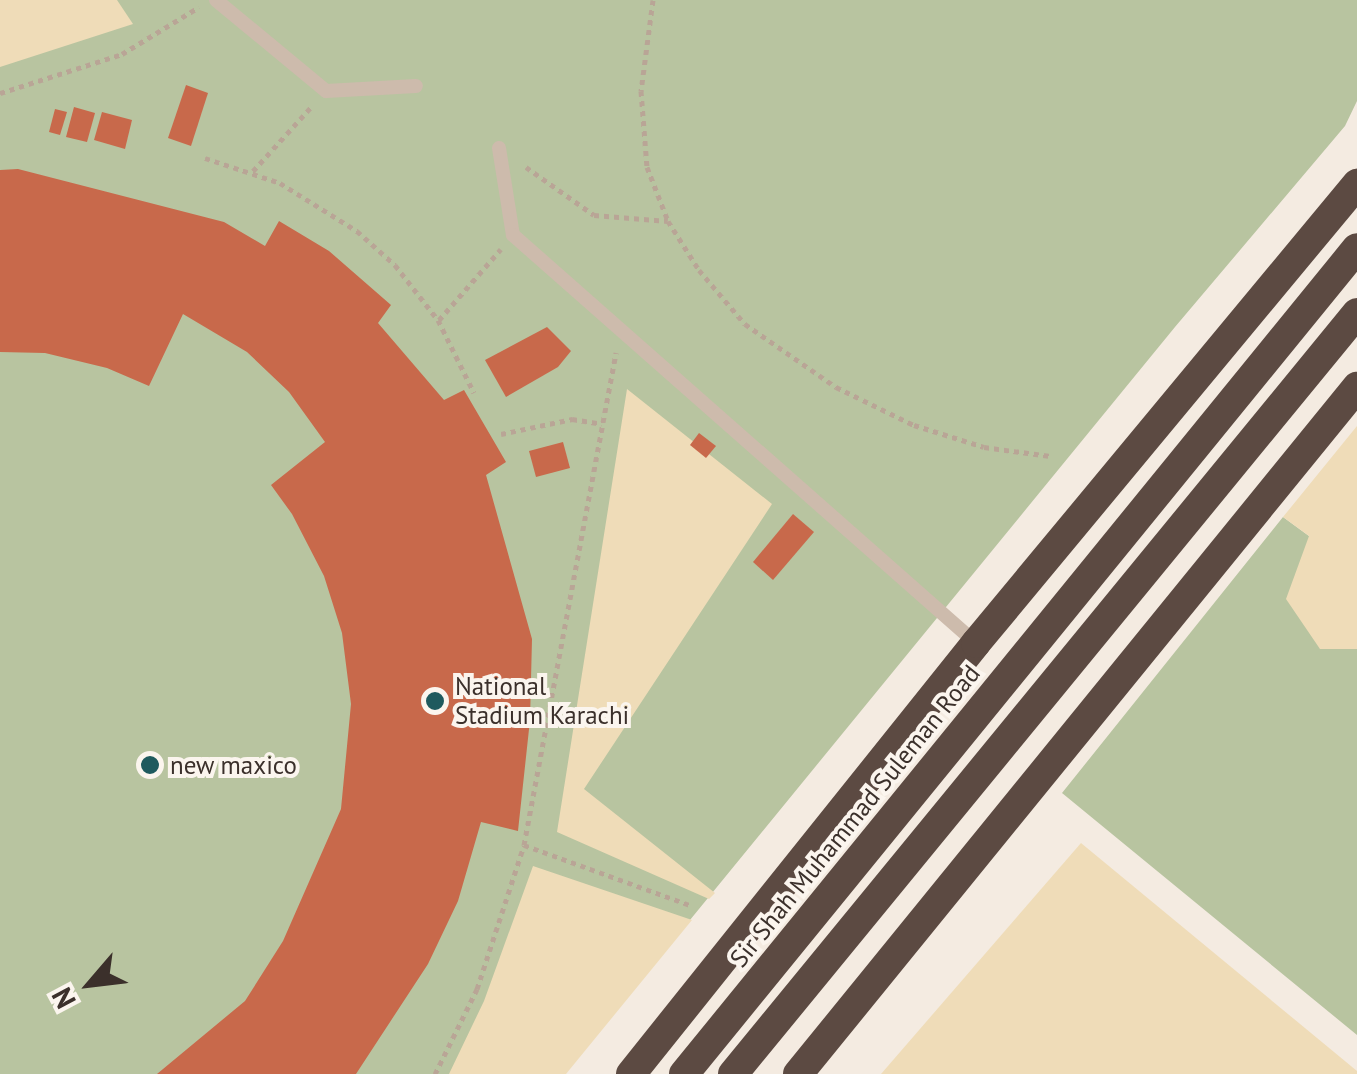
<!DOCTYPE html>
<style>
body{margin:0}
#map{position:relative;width:1357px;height:1074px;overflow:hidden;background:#f4ebe1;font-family:"PT Sans",sans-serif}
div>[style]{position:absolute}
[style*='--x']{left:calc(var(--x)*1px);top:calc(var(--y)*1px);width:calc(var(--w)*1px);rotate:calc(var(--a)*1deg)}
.green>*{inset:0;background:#b8c4a0}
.sand>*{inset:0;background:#efdcb8}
.building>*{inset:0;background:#c8694b}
.path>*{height:5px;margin-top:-2.5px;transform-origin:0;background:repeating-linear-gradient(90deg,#b9a596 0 5px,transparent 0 10px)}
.lane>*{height:14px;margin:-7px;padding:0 7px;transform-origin:7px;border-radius:7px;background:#cdbbac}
.highway>*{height:30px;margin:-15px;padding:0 15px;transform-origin:15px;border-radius:15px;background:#5c4a42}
.dots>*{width:28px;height:28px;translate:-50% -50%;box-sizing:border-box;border:5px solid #fbf5ee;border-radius:50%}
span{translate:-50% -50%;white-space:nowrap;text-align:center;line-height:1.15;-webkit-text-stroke:8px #fbf5ee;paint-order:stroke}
.poi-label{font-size:25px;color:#3b302b}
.left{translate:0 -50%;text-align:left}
.street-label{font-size:25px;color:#3b302b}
.north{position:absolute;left:40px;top:934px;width:100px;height:100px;-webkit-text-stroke:8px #fbf5ee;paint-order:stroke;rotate:242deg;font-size:28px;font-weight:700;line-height:40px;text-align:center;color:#3b302b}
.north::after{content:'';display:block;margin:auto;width:35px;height:45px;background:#3b302b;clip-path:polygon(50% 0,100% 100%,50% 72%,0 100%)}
</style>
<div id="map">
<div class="green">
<div style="clip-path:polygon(0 0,1357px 0,1357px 101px,1345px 126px,1175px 327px,564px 1074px,0 1074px)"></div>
<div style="clip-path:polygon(1283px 517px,1309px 536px,1320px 649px,1357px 649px,1357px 1035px,1062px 793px)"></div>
</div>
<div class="sand">
<div style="clip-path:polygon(0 0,117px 0,133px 24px,0 67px)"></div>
<div style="clip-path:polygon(627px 389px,772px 504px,584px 789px,715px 893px,709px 899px,557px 832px)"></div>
<div style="clip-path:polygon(1357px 426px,1357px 649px,1320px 649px,1286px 599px,1309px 536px,1283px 517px)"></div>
<div style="clip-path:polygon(1081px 843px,1357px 1071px,1357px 1074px,881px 1074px)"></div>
<div style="clip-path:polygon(533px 866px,692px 920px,566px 1074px,449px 1074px,484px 1001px)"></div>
</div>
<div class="building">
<div style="clip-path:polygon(186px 85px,208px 93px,191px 146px,168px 138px)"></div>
<div style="clip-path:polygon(74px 107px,95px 113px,87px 142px,66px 137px)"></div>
<div style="clip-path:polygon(55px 109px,67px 112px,60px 135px,49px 132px)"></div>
<div style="clip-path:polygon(102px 112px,132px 120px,125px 149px,94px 140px)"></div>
<div style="clip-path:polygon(18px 169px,224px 222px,265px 246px,279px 221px,329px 251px,391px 305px,378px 323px,444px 400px,464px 390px,506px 462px,486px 475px,532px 639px,530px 720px,518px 831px,481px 822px,458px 901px,428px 964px,356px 1074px,157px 1074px,245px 1001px,283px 941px,341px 809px,351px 704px,342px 633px,324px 576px,292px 514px,271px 485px,325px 442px,289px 392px,247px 352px,183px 314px,149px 386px,107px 368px,45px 353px,0 352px,0 170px)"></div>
<div style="clip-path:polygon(547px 327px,571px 351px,558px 367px,506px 397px,485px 360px)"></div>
<div style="clip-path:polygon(699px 433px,716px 446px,706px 458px,690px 445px)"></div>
<div style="clip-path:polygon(563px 442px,570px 468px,536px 477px,529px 451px)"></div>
<div style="clip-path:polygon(793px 514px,814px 532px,773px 580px,753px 562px)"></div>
</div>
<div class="path">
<div style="--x:653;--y:0;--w:92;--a:97.5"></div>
<div style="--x:641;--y:91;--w:76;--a:85.5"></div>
<div style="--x:647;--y:167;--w:58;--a:68.7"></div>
<div style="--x:668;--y:221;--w:58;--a:57.7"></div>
<div style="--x:699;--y:270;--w:71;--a:49.6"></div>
<div style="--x:745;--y:324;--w:111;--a:34.7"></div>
<div style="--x:836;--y:387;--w:87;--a:26"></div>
<div style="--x:914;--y:425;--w:73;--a:17.4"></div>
<div style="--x:984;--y:447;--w:67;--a:7.8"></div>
<div style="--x:0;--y:93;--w:128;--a:-17.7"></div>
<div style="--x:122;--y:54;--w:90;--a:-31.4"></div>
<div style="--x:205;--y:158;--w:79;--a:18.4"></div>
<div style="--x:280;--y:183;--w:91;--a:31.9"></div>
<div style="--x:357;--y:231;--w:51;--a:41.8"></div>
<div style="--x:395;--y:265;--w:70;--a:52"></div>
<div style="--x:438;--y:320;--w:81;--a:63.7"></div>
<div style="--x:526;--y:167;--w:83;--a:35.2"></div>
<div style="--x:594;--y:215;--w:74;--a:4.6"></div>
<div style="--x:253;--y:171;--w:88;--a:-47.8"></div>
<div style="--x:439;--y:320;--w:94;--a:-48.9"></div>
<div style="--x:501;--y:434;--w:73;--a:-11.9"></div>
<div style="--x:572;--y:419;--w:30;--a:9"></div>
<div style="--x:524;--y:845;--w:177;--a:19.9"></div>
<div style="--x:435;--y:1074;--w:95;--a:-63.7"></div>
<div style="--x:477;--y:989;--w:151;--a:-71.9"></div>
<div style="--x:524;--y:845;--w:501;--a:-79.41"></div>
</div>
<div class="lane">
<div style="--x:216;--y:0;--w:143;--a:39.6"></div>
<div style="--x:326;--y:91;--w:90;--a:-3.2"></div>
<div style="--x:499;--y:148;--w:88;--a:80.9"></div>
<div style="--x:513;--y:235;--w:617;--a:41.39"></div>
</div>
<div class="highway">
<div style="--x:631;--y:1074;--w:552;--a:-51.32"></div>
<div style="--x:976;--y:643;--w:597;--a:-50.31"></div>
<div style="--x:684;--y:1074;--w:1065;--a:-50.83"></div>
<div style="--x:733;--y:1074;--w:984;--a:-50.65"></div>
<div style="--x:798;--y:1074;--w:886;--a:-50.87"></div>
</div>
<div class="dots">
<div style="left:435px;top:701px;background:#1f5a5e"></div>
<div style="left:150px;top:765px;background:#1f5a5e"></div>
</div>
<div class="poi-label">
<span class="left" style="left:455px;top:701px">National<br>Stadium Karachi</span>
<span class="left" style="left:170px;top:765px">new maxico</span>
</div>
<div class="street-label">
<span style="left:855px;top:816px;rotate:-51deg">Sir Shah Muhammad Suleman Road</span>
</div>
<div class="north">N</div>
</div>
